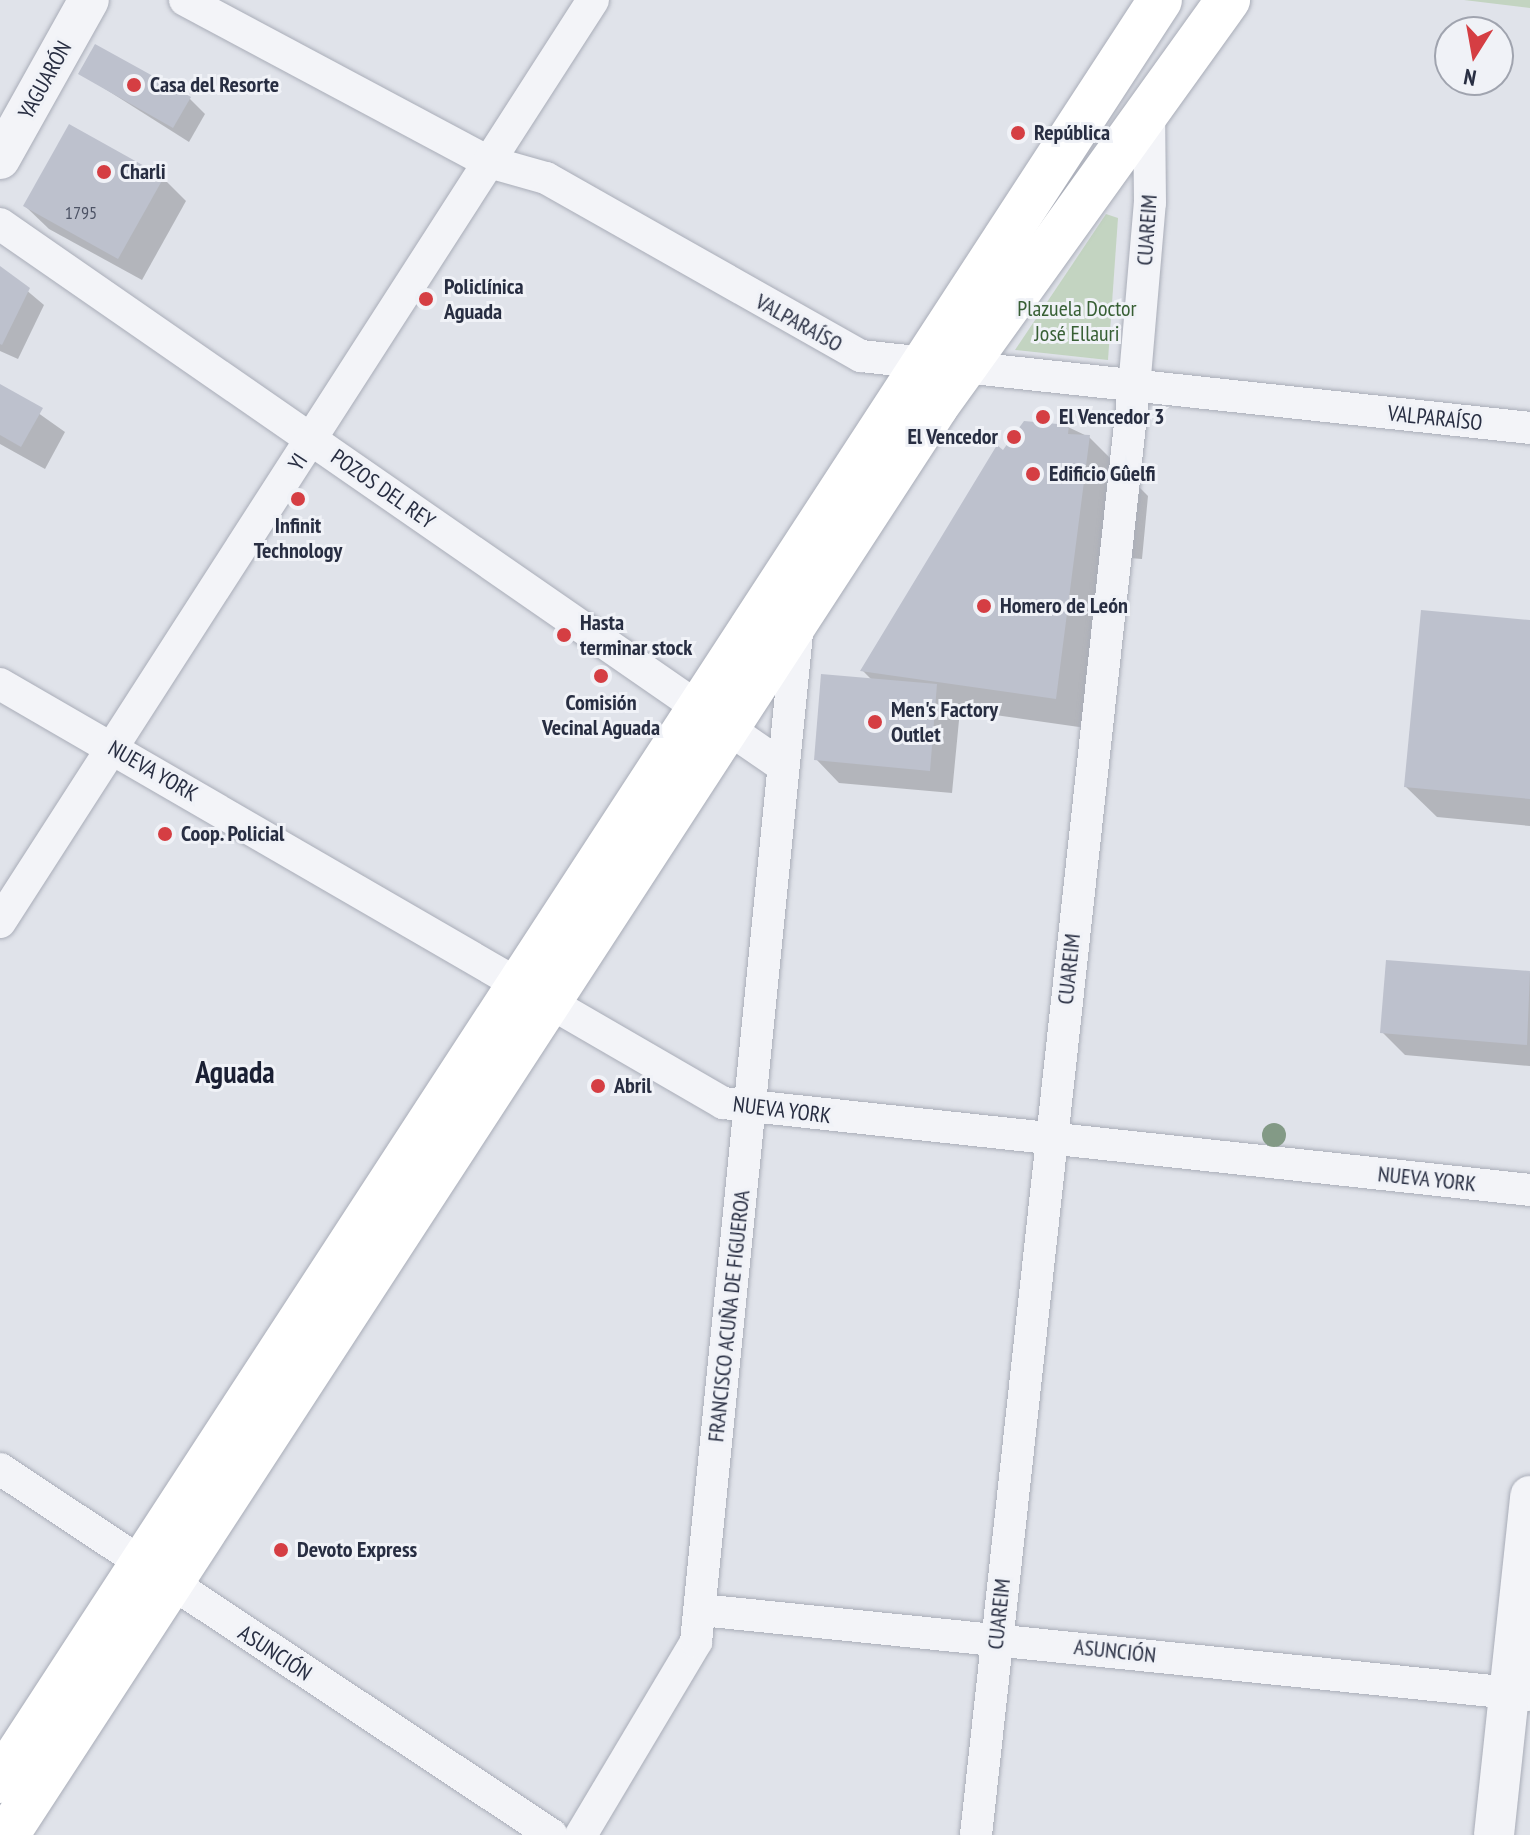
<!DOCTYPE html>
<meta charset="utf-8">
<style>
body{margin:0}
#map{position:relative;width:1530px;height:1835px;overflow:hidden;background:#e0e3ea;font-family:"PT Sans Narrow",sans-serif}
div>[style]{position:absolute}
[style*='--x']{left:calc(var(--x)*1px);top:calc(var(--y)*1px);width:calc(var(--w)*1px);rotate:calc(var(--a)*1deg)}
.green>*{inset:0;background:#c3d4c1}
.shadow>*{inset:0;background:#0003}
.building>*{inset:0;background:#bdc1cd}
.roads{filter:drop-shadow(0 0 2px #a9adb8) drop-shadow(0 0 2px #a9adb8)}
.minor>*{height:32px;margin:-16px;padding:0 16px;transform-origin:16px;border-radius:16px;background:#f3f4f8}
.tertiary>*{height:40px;margin:-20px;padding:0 20px;transform-origin:20px;border-radius:20px;background:#f3f4f8}
.secondary>*{height:44px;margin:-22px;padding:0 22px;transform-origin:22px;border-radius:22px;background:#fff}
.trees>*{width:24px;height:24px;margin:-12px;border-radius:50%;background:#839a86}
.dots>*{width:22px;height:22px;translate:-50% -50%;box-sizing:border-box;border:4px solid #f0f2f7;border-radius:50%}
span{translate:-50% -50%;white-space:nowrap;text-align:center;line-height:1.15;-webkit-text-stroke:6px #f0f2f7;paint-order:stroke}
.number-label{font-size:18px;color:#4d5365}
.number-label span{-webkit-text-stroke-width:0}
.street-label{font-size:22px;color:#282e42}
.poi-label{font-size:22px;color:#282e42;font-weight:700}
.left{translate:0 -50%;text-align:left}
.right{translate:-100% -50%;text-align:right}
.park-label{font-size:22px;color:#375f34}
.district-label{font-size:30px;color:#1a1f33;font-weight:700}
.north{position:absolute;left:1434px;top:16px;width:80px;height:80px;box-sizing:border-box;background:#f0f2f7;border:2px solid #a0a4af;border-radius:50%;rotate:191deg;font-size:22px;font-weight:700;line-height:32px;text-align:center;color:#282e42}
.north::after{content:'';display:block;margin:auto;width:28px;height:36px;background:#d53e43;clip-path:polygon(50% 0,100% 100%,50% 72%,0 100%)}
</style>
<div id="map">
<div class="green">
<div style="clip-path:polygon(1464px 0,1530px 0,1530px 8px)"></div>
<div style="clip-path:polygon(1106px 214px,1118px 218px,1108px 360px,1015px 350px)"></div>
</div>
<div class="shadow">
<div style="clip-path:polygon(80px 73px,189px 98px,205px 114px,189px 142px)"></div>
<div style="clip-path:polygon(163px 178px,186px 201px,142px 280px,49px 229px,25px 206px)"></div>
<div style="clip-path:polygon(0 268px,44px 305px,18px 359px,0 351px)"></div>
<div style="clip-path:polygon(0 386px,65px 432px,45px 469px,0 444px)"></div>
<div style="clip-path:polygon(1068px 427px,1089px 437px,1148px 496px,1142px 559px,1105px 556px,1086px 728px,960px 710px,952px 793px,839px 783px,816px 759px,872px 680px,863px 671px,1004px 453px)"></div>
<div style="clip-path:polygon(1530px 622px,1530px 826px,1437px 817px,1406px 787px)"></div>
<div style="clip-path:polygon(1388px 962px,1530px 973px,1530px 1066px,1405px 1055px,1382px 1032px)"></div>
</div>
<div class="building">
<div style="clip-path:polygon(95px 44px,191px 97px,173px 128px,78px 74px)"></div>
<div style="clip-path:polygon(69px 124px,164px 177px,118px 259px,23px 206px)"></div>
<div style="clip-path:polygon(0 266px,30px 288px,2px 345px,0 344px)"></div>
<div style="clip-path:polygon(0 384px,43px 408px,21px 447px,0 435px)"></div>
<div style="clip-path:polygon(1024px 421px,1069px 425px,1068px 434px,1090px 435px,1056px 699px,860px 671px,997px 445px,1003px 450px)"></div>
<div style="clip-path:polygon(1421px 610px,1530px 620px,1530px 799px,1404px 787px)"></div>
<div style="clip-path:polygon(821px 674px,937px 684px,930px 771px,814px 760px)"></div>
<div style="clip-path:polygon(1386px 960px,1530px 971px,1527px 1045px,1380px 1033px)"></div>
</div>
<div class="roads">
<div class="minor">
<div style="--x:185;--y:0;--w:344;--a:28.1"></div>
<div style="--x:489;--y:162;--w:59;--a:15.7"></div>
<div style="--x:546;--y:178;--w:362;--a:29.5"></div>
<div style="--x:861;--y:356;--w:673;--a:6.14"></div>
<div style="--x:0;--y:224;--w:950;--a:34.71"></div>
<div style="--x:0;--y:684;--w:836;--a:30.09"></div>
<div style="--x:723;--y:1103;--w:812;--a:6.15"></div>
<div style="--x:0;--y:922;--w:1096;--a:-57.25"></div>
<div style="--x:0;--y:1469;--w:662;--a:33.55"></div>
<div style="--x:701;--y:1610;--w:833;--a:5.85"></div>
<div style="--x:581;--y:1835;--w:225;--a:-59.2"></div>
<div style="--x:696;--y:1642;--w:1023;--a:-84.28"></div>
<div style="--x:976;--y:1835;--w:1456;--a:-83.77"></div>
<div style="--x:1134;--y:388;--w:186;--a:-85.1"></div>
<div style="--x:1150;--y:203;--w:100;--a:-90.6"></div>
</div>
<div class="tertiary">
<div style="--x:0;--y:159;--w:182;--a:-60.8"></div>
<div style="--x:1494;--y:1835;--w:341;--a:-83.9"></div>
</div>
<div class="secondary">
<div style="--x:0;--y:1781;--w:2125;--a:-56.92"></div>
<div style="--x:7;--y:1835;--w:1704;--a:-56.95"></div>
<div style="--x:936;--y:407;--w:501;--a:-54.34"></div>
</div>
</div>
<div class="trees">
<div style="left:1274px;top:1135px"></div>
</div>
<div class="dots">
<div style="left:134px;top:85px;background:#d53e43"></div>
<div style="left:1018px;top:133px;background:#d53e43"></div>
<div style="left:104px;top:172px;background:#d53e43"></div>
<div style="left:426px;top:299px;background:#d53e43"></div>
<div style="left:1043px;top:417px;background:#d53e43"></div>
<div style="left:1014px;top:437px;background:#d53e43"></div>
<div style="left:1033px;top:474px;background:#d53e43"></div>
<div style="left:298px;top:499px;background:#d53e43"></div>
<div style="left:984px;top:606px;background:#d53e43"></div>
<div style="left:564px;top:635px;background:#d53e43"></div>
<div style="left:601px;top:676px;background:#d53e43"></div>
<div style="left:875px;top:722px;background:#d53e43"></div>
<div style="left:165px;top:834px;background:#d53e43"></div>
<div style="left:598px;top:1086px;background:#d53e43"></div>
<div style="left:281px;top:1550px;background:#d53e43"></div>
</div>
<div class="number-label">
<span style="left:81px;top:213px">1795</span>
</div>
<div class="street-label">
<span style="left:45px;top:80px;rotate:-61deg">YAGUARÓN</span>
<span style="left:1147px;top:230px;rotate:-86deg">CUAREIM</span>
<span style="left:799px;top:323px;rotate:29deg">VALPARAÍSO</span>
<span style="left:1435px;top:418px;rotate:6deg">VALPARAÍSO</span>
<span style="left:298px;top:462px;rotate:-57deg">YI</span>
<span style="left:383px;top:489px;rotate:35deg">POZOS DEL REY</span>
<span style="left:153px;top:771px;rotate:30deg">NUEVA YORK</span>
<span style="left:1069px;top:969px;rotate:-84deg">CUAREIM</span>
<span style="left:782px;top:1110px;rotate:7deg">NUEVA YORK</span>
<span style="left:1427px;top:1179px;rotate:6deg">NUEVA YORK</span>
<span style="left:729px;top:1316px;rotate:-84deg">FRANCISCO ACUÑA DE FIGUEROA</span>
<span style="left:999px;top:1614px;rotate:-84deg">CUAREIM</span>
<span style="left:1115px;top:1651px;rotate:6deg">ASUNCIÓN</span>
<span style="left:275px;top:1653px;rotate:33deg">ASUNCIÓN</span>
</div>
<div class="poi-label">
<span class="left" style="left:150px;top:85px">Casa del Resorte</span>
<span class="left" style="left:1034px;top:133px">República</span>
<span class="left" style="left:120px;top:172px">Charli</span>
<span class="left" style="left:444px;top:299px">Policlínica<br>Aguada</span>
<span class="left" style="left:1059px;top:417px">El Vencedor 3</span>
<span class="right" style="left:998px;top:437px">El Vencedor</span>
<span class="left" style="left:1049px;top:474px">Edificio Gûelfi</span>
<span style="left:298px;top:538px">Infinit<br>Technology</span>
<span class="left" style="left:1000px;top:606px">Homero de León</span>
<span class="left" style="left:580px;top:635px">Hasta<br>terminar stock</span>
<span style="left:601px;top:715px">Comisión<br>Vecinal Aguada</span>
<span class="left" style="left:891px;top:722px">Men's Factory<br>Outlet</span>
<span class="left" style="left:181px;top:834px">Coop. Policial</span>
<span class="left" style="left:614px;top:1086px">Abril</span>
<span class="left" style="left:297px;top:1550px">Devoto Express</span>
</div>
<div class="park-label">
<span style="left:1077px;top:321px">Plazuela Doctor<br>José Ellauri</span>
</div>
<div class="district-label">
<span style="left:235px;top:1072px">Aguada</span>
</div>
<div class="north">N</div>
</div>
